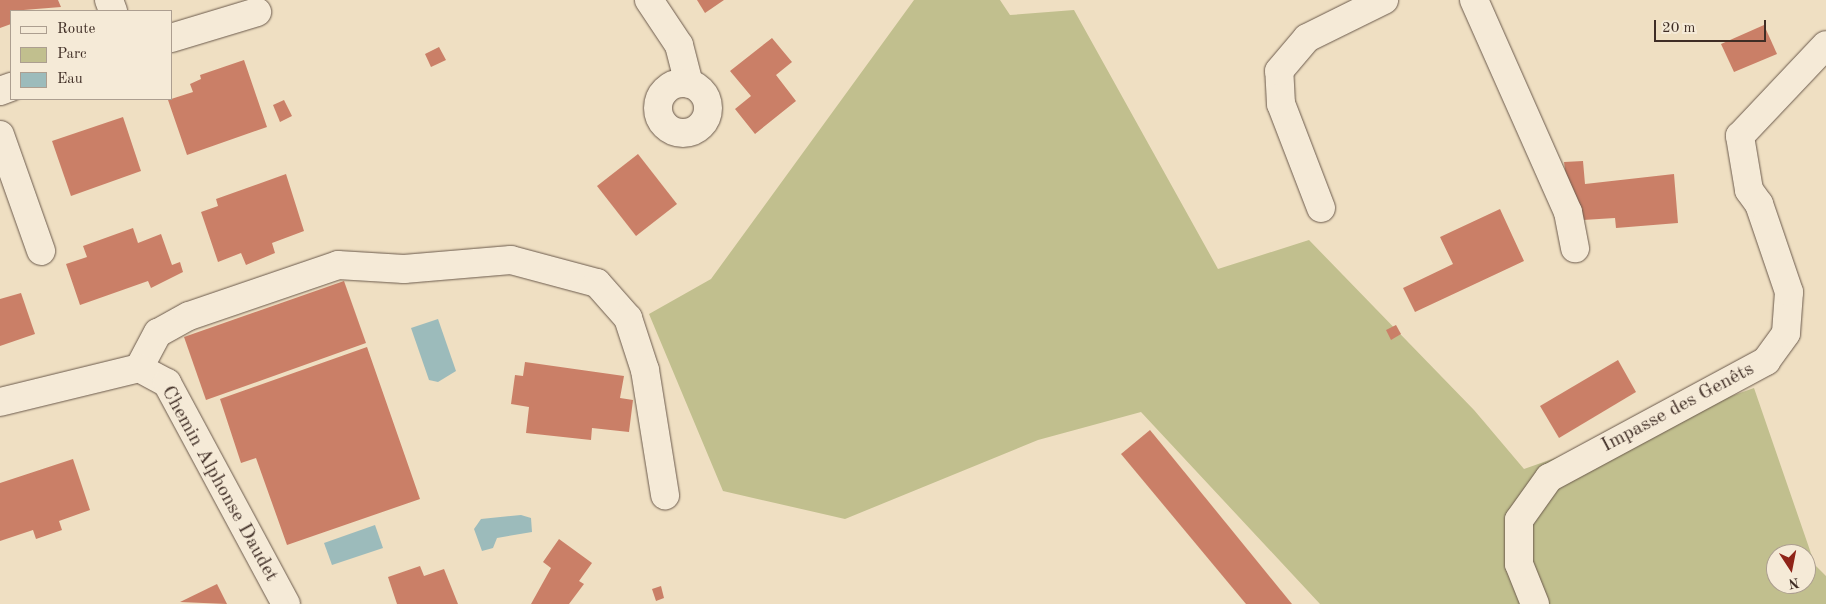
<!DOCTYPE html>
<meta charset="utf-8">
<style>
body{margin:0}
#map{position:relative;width:1826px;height:604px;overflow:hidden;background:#efdfc2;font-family:"Old Standard TT",serif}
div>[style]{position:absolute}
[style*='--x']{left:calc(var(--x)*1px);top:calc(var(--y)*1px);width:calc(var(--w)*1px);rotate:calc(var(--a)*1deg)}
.green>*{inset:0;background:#c1bf8e}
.water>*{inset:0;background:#9cbbbb}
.building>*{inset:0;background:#ca7f67}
.roads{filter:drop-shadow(0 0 1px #6b5a4c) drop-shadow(0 0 1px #6b5a4c)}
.minor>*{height:28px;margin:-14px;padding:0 14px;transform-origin:14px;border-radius:14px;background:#f5ead7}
.minor>.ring{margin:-14px;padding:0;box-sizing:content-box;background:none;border:28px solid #f5ead7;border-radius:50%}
span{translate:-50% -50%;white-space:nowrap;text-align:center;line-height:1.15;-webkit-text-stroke:4px #f5ead7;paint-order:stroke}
.street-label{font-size:20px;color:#3f2d25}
.legend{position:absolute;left:10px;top:10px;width:162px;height:90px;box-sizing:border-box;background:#f5ead7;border:1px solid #ac9e90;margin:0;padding:6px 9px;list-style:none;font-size:15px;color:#3f2d25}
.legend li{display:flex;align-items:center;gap:10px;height:25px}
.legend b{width:25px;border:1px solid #ac9e90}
.north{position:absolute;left:1766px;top:544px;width:50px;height:50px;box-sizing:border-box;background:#f5ead7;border:1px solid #ac9e90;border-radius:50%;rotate:169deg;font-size:14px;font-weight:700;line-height:20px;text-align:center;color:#3f2d25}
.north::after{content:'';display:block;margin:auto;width:18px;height:22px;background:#8f2418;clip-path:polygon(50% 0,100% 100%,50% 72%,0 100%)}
.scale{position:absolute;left:1654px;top:20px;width:112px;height:22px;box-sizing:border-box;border:2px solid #3f2d25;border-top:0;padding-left:6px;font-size:15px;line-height:18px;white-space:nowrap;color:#3f2d25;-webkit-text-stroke:4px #f5ead7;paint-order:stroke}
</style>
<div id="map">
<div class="green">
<div style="clip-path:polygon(evenodd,914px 0,1000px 0,1010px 15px,1074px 10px,1218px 269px,1309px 240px,1474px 410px,1524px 469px,1754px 388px,1815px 565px,1826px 576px,1826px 604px,1320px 604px,1141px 412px,1038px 440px,845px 519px,723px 491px,649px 314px,711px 279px,914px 0,1776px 554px,1806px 554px,1806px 584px,1776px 584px,1776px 554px)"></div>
</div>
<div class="water">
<div style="clip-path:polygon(438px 319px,456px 371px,438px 382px,429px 380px,411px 328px)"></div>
<div style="clip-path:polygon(521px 515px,531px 518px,532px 532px,497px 538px,493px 548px,482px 551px,474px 529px,481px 519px)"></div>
<div style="clip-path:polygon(375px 525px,383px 548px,332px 565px,324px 543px)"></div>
</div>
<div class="building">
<div style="clip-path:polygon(0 0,58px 0,61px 7px,11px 11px,11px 24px,0 28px)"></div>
<div style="clip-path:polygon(697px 0,724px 0,705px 13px)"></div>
<div style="clip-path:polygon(1764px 25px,1777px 54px,1734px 72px,1721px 44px)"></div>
<div style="clip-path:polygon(772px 38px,792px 62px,776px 75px,796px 101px,755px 134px,735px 109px,751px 96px,730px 71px)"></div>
<div style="clip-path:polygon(439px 47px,446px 60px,431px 67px,425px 54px)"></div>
<div style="clip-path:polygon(244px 60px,267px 127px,187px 155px,168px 100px,193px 92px,190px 84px,201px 79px,200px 75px)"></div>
<div style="clip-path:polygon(284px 100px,292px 116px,280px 122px,273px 105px)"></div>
<div style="clip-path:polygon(123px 117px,141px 171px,71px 196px,52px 141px)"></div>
<div style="clip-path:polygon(638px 154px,677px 204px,636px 236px,597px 186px)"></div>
<div style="clip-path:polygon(1583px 161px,1585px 184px,1674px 174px,1678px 223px,1616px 228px,1615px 218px,1583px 220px,1567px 186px,1564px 162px)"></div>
<div style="clip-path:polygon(286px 174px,304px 231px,272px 243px,275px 253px,246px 265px,241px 253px,218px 262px,201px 212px,218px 206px,216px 199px)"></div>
<div style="clip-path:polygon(1500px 209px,1524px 261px,1415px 312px,1403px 288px,1453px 264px,1440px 237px)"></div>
<div style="clip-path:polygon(133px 228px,138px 243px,161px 234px,172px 265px,180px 262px,183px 272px,151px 288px,148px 281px,80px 305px,66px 264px,87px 257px,83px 246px)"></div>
<div style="clip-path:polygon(344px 281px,366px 343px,206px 400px,184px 337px)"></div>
<div style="clip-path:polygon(21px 293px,35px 334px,0 346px,0 299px)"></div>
<div style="clip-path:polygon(1396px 325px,1401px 334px,1391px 340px,1386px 330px)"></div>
<div style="clip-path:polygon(367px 347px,420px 499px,287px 545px,256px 458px,241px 463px,220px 399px)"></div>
<div style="clip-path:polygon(1618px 360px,1636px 392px,1559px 438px,1540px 406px)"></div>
<div style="clip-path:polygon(525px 362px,624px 376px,620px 398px,633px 400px,629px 432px,592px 428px,591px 440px,526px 433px,529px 407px,511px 404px,515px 375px,523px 376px)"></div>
<div style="clip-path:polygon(1150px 430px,1173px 458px,1292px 604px,1246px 604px,1121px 454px)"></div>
<div style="clip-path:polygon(73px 459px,90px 510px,59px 521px,62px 530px,36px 539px,33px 530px,0 541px,0 483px)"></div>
<div style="clip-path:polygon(559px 539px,592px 563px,579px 581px,584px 584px,569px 604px,531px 604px,551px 568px,543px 562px)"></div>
<div style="clip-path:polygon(420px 566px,424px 576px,444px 569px,458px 604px,397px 604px,388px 577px)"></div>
<div style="clip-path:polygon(217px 584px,227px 604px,180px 602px)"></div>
<div style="clip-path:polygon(661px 586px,664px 598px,656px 601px,652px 589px)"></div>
</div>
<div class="roads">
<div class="minor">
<div style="--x:109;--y:0;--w:12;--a:70"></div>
<div style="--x:649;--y:0;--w:54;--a:56.3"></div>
<div style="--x:679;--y:45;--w:40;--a:75.6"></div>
<div style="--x:1474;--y:0;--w:232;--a:66.1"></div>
<div style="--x:1568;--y:212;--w:37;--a:79"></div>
<div style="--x:171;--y:38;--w:90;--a:-16.8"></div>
<div class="ring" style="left:658px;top:83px;width:22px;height:22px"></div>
<div style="--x:0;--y:91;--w:12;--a:-20"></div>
<div style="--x:0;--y:135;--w:123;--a:70.5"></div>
<div style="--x:1321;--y:208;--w:111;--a:-111"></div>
<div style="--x:1281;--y:104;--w:33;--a:-93"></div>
<div style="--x:1279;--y:71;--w:43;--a:-49.7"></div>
<div style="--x:1307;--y:38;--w:86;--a:-26.3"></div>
<div style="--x:139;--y:368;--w:40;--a:-62"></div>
<div style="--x:158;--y:333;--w:35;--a:-29"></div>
<div style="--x:189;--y:316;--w:157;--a:-18.9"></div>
<div style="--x:338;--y:265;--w:66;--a:3.5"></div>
<div style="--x:404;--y:269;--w:107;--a:-4.8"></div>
<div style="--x:511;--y:260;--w:89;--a:15"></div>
<div style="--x:597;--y:283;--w:47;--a:48.5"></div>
<div style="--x:628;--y:318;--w:55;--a:71.9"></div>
<div style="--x:645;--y:370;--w:127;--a:80.9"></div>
<div style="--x:0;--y:402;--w:143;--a:-13.7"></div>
<div style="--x:139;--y:368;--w:32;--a:28"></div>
<div style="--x:167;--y:383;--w:251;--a:61.7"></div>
<div style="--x:1535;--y:604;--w:43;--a:-111.8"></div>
<div style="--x:1519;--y:564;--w:44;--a:-90"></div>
<div style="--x:1519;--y:520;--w:52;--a:-54.5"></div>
<div style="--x:1549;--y:478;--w:247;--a:-28.3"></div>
<div style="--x:1766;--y:361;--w:34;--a:-54"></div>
<div style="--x:1786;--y:333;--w:41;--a:-85.8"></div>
<div style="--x:1789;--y:292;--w:93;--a:-108.8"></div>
<div style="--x:1759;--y:204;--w:17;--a:-126"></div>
<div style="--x:1749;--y:190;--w:55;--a:-99.5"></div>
<div style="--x:1740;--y:136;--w:125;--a:-46.6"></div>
</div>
</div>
<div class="street-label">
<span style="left:1678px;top:408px;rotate:-28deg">Impasse des Genêts</span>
<span style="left:219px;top:484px;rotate:61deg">Chemin Alphonse Daudet</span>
</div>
<ul class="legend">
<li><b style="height:6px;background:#f5ead7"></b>Route</li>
<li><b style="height:14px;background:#c1bf8e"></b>Parc</li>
<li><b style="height:14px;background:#9cbbbb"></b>Eau</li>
</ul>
<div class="north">N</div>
<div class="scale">20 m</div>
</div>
